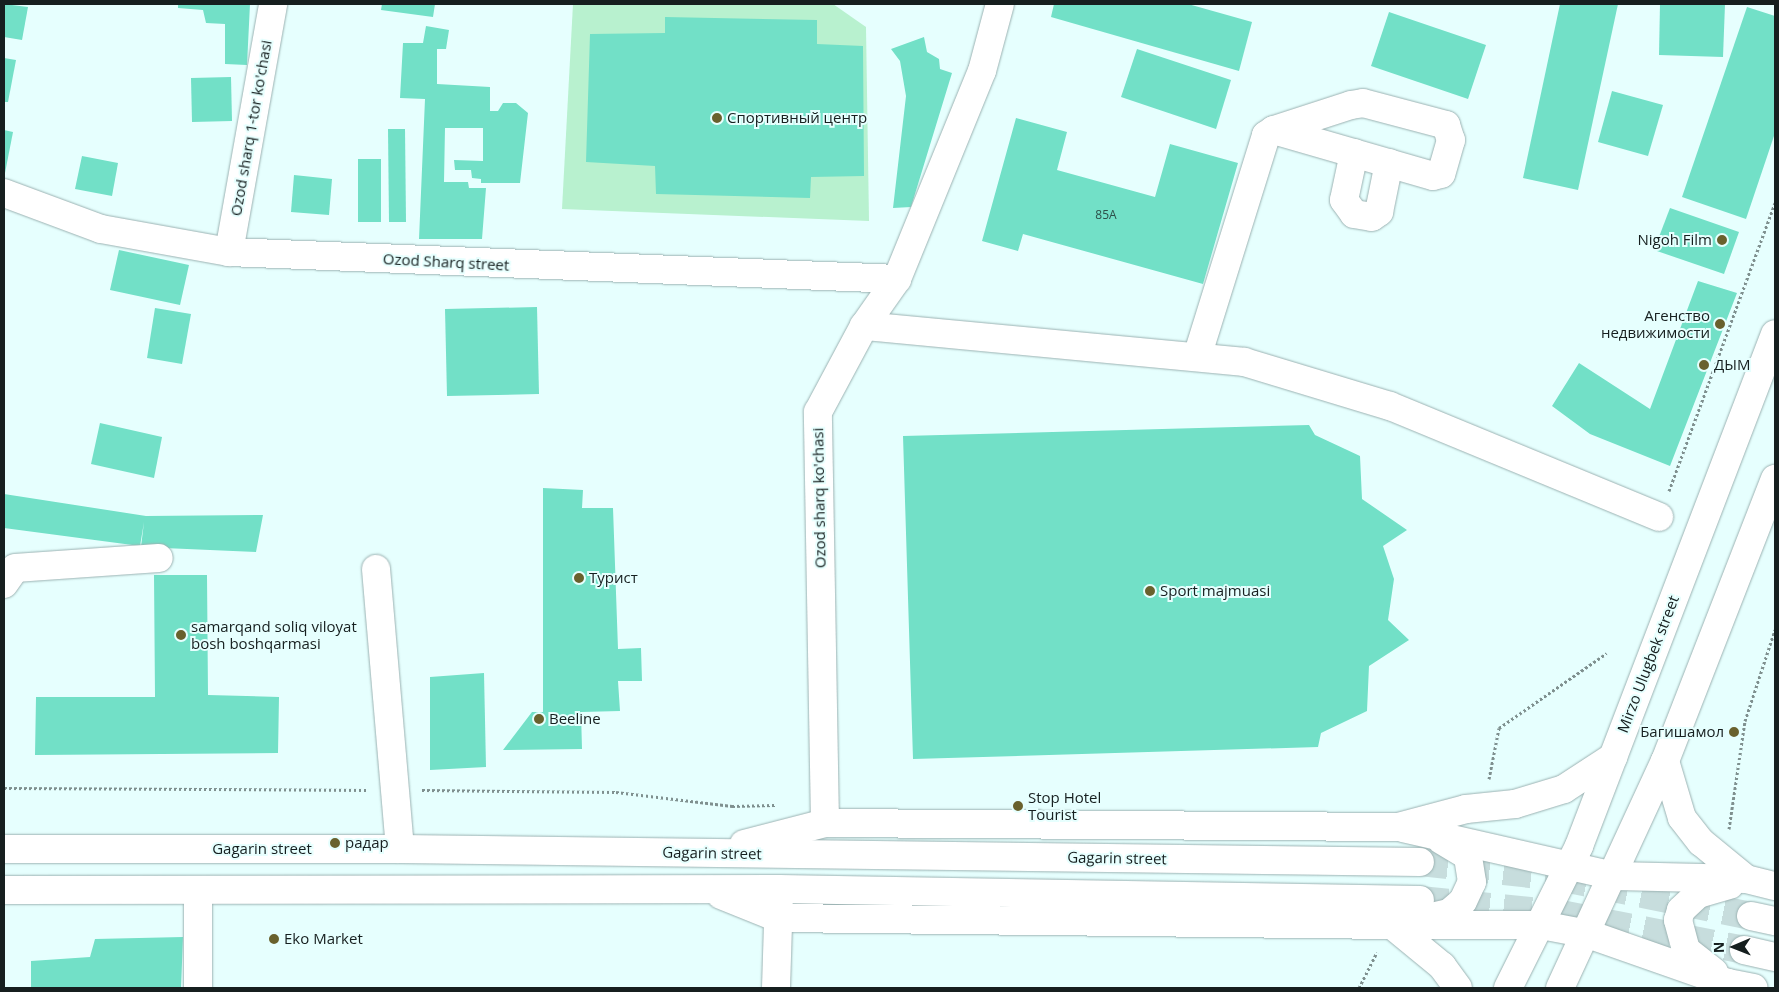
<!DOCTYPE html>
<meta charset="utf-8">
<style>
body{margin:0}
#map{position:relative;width:1779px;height:992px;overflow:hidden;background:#e6fffe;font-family:"Open Sans",sans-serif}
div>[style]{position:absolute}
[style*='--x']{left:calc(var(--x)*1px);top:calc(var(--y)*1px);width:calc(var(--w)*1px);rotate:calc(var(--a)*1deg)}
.green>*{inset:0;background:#b8f1cf}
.building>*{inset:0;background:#72e0c7}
.major-tunnel>*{height:28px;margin-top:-14px;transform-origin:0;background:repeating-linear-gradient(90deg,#c7dddd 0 28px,transparent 0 42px)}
.path>*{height:3px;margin-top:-1.5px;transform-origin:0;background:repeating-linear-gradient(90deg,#7f908f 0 2.5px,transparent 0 5px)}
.roads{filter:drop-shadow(0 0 1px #9bb2b2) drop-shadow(0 0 1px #9bb2b2)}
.minor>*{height:28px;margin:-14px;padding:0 14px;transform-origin:14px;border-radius:14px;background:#fff}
.major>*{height:28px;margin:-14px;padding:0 14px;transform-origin:14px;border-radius:14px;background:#fff}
.dots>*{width:14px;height:14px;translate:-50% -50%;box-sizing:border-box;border:2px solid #e6fffe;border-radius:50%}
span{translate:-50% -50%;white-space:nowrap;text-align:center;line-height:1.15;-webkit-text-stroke:4px #e6fffe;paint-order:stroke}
.number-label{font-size:12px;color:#2d4f49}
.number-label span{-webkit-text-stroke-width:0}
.poi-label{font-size:15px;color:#161f1f}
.left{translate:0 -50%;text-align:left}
.right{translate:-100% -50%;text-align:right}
.street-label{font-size:15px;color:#161f1f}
.frame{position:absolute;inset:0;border:5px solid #161f1f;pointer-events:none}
.north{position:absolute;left:1709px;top:922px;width:50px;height:50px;-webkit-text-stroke:4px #e6fffe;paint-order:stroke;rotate:269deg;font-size:14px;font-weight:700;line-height:20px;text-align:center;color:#161f1f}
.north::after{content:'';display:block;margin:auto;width:18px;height:22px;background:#161f1f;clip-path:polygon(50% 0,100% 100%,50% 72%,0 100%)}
</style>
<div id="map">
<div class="green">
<div style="clip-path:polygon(573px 4px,833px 4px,866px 27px,869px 221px,562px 209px)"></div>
</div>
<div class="building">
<div style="clip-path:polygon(4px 4px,28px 7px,22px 40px,4px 37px)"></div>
<div style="clip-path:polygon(178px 4px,250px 4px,247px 65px,225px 64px,225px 24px,206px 23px,203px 10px,178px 8px)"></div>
<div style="clip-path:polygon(382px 4px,435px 4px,433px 17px,381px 10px)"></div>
<div style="clip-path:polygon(1054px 4px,1188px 4px,1252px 22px,1239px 71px,1051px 17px)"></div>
<div style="clip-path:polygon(1560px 4px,1618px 4px,1578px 190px,1523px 178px)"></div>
<div style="clip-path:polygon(1660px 4px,1725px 4px,1723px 57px,1659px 55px)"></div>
<div style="clip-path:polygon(1747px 7px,1775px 16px,1775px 133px,1746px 219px,1682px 197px)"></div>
<div style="clip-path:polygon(1389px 12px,1486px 45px,1468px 99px,1371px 66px)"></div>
<div style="clip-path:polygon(665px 17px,817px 20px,817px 44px,863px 46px,864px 176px,811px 177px,810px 198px,656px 194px,655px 166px,586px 162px,590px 34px,665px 33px)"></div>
<div style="clip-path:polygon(426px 26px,449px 30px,446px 49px,437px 49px,437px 84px,490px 87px,490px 111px,498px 111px,503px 103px,516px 103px,528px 113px,520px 183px,481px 183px,481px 179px,472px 178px,471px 170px,455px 170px,454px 160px,483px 161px,483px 128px,445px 128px,444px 182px,468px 182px,469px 188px,486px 188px,482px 239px,419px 239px,425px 99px,400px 98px,403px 43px,423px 43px)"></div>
<div style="clip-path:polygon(924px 37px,927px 52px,939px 59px,940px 69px,952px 73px,911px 207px,893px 208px,906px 96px,900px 61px,891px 49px)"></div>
<div style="clip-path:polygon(1137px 49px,1231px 80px,1216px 129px,1121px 97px)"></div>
<div style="clip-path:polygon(4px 58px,16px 60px,8px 102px,4px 102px)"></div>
<div style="clip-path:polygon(231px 77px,232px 121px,192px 122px,191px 78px)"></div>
<div style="clip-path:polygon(1612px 91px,1663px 105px,1648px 156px,1598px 142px)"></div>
<div style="clip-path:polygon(1016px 118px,1067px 132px,1057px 170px,1155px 197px,1170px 144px,1238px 163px,1203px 284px,1023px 234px,1018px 251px,982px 241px)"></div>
<div style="clip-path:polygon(388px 129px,405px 129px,406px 222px,389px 222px)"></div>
<div style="clip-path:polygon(4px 130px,13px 132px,5px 173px,4px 173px)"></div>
<div style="clip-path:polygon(82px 156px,118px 163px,112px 196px,75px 189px)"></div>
<div style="clip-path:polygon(358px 159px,381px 159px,381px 222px,358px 222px)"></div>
<div style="clip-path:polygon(294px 175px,332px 179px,329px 215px,291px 212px)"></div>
<div style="clip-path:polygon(1670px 208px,1739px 232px,1724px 274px,1654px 250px)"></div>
<div style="clip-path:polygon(119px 250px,189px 265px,180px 305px,110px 290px)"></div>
<div style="clip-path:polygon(1698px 281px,1737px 293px,1670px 466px,1590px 434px,1552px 406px,1579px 363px,1650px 409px)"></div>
<div style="clip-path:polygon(537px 307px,539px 394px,447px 396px,445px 309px)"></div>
<div style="clip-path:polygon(155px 308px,191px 314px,182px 364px,147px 358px)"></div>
<div style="clip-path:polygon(100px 423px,162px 437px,154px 478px,91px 464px)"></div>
<div style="clip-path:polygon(1309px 425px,1315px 435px,1360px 456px,1362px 499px,1407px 530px,1383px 546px,1394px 579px,1388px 620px,1409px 640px,1369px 666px,1367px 711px,1321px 733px,1318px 747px,913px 759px,903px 436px)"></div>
<div style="clip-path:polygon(543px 488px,583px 490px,582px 508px,613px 508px,618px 649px,641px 648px,642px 681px,618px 681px,620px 711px,581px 712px,582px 749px,503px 750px,532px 712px,543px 712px)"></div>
<div style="clip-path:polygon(4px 494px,146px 516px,263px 515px,256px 552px,141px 547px,144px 522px,140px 546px,4px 528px)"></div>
<div style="clip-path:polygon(154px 575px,207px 575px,208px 695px,279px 697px,278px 753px,35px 755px,36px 697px,155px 697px)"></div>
<div style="clip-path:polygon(484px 673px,486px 767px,430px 770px,430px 677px)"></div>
<div style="clip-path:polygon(183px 937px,181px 988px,121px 988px,121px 979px,121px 988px,31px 988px,31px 961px,90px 957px,95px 939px)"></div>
</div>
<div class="major-tunnel">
<div style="--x:1420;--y:862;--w:140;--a:6.2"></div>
<div style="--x:1559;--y:877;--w:196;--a:11.5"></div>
<div style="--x:1420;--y:900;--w:142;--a:5.7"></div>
<div style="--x:1561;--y:914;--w:187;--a:11.1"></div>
</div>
<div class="path">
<div style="--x:1669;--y:491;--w:307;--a:-69.8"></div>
<div style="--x:1489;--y:779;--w:52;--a:-78.9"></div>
<div style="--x:1499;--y:728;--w:131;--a:-34.8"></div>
<div style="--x:4;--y:788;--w:364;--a:0.3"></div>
<div style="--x:422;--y:790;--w:194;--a:0.6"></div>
<div style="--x:616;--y:792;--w:117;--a:6.9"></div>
<div style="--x:732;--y:806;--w:43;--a:-1.3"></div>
<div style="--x:1729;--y:829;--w:109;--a:-81.6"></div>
<div style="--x:1745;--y:721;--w:96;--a:-71.8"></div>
<div style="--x:1359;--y:988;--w:40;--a:-63.4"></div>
</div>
<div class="roads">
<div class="minor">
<div style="--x:1354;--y:153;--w:48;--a:102"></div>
<div style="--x:1344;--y:200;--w:17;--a:54"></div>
<div style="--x:1354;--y:214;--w:18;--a:9"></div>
<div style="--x:1372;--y:217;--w:9;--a:-36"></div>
<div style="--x:1379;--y:212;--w:50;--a:-78.5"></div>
<div style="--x:4;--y:193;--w:103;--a:20.4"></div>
<div style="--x:101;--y:229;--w:130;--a:10.2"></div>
<div style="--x:229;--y:252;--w:669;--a:2.31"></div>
<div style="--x:229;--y:252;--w:252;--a:-79.9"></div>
<div style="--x:864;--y:326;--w:382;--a:5.4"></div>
<div style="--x:1244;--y:362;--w:152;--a:16.8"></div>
<div style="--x:1390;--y:406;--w:291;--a:22.4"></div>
<div style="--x:1197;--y:357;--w:232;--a:-72.7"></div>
<div style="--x:1266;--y:135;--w:9;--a:-32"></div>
<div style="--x:1274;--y:130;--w:81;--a:-18"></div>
<div style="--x:1351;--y:105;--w:12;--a:-9"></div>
<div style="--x:1363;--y:103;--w:86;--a:14.8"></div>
<div style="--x:1446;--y:125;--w:16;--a:72"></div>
<div style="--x:1451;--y:140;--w:35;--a:106"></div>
<div style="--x:1441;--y:174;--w:8;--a:166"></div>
<div style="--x:1433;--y:176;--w:166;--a:-163.9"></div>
<div style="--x:376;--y:569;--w:281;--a:85.1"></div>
<div style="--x:4;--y:584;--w:19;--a:-55"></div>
<div style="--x:15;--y:568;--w:144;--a:-4"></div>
<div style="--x:825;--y:823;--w:411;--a:-91"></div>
<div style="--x:818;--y:412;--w:98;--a:-61.9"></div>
<div style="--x:864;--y:326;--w:57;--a:-54.9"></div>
<div style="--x:897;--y:279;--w:225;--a:-67.8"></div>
<div style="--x:982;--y:71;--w:69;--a:-75"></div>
<div style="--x:198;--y:988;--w:97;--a:-90"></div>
<div style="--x:776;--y:988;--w:95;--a:-88.2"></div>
</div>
<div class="major">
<div style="--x:1665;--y:761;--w:59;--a:73.4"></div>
<div style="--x:1682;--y:818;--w:31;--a:52"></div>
<div style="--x:1701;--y:842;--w:58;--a:39.4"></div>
<div style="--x:1746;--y:879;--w:30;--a:14"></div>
<div style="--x:1403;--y:828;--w:217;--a:12.8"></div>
<div style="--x:1615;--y:876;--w:131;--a:1.3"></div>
<div style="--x:744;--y:844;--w:84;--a:-14.5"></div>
<div style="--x:825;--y:823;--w:573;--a:0.4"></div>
<div style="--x:1398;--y:827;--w:70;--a:-14.8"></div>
<div style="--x:1466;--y:809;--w:49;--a:-5.8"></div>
<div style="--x:1515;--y:804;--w:51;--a:-17"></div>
<div style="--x:1564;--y:789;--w:59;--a:-33.1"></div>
<div style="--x:4;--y:849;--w:396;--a:0"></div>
<div style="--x:400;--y:849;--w:1020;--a:0.73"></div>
<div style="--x:4;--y:890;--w:775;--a:-0.07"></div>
<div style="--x:779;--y:889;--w:641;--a:0.98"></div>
<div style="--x:721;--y:895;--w:61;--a:22"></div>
<div style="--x:778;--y:918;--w:614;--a:0.65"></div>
<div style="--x:1392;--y:925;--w:65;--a:39.4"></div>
<div style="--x:1442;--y:966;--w:27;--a:54"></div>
<div style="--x:1751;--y:916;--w:25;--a:12"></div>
<div style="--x:1423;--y:919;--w:27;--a:-13"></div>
<div style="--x:1449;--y:913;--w:18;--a:-41"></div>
<div style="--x:1463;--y:901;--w:21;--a:-65"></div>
<div style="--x:1472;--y:882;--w:26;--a:-99"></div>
<div style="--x:1468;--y:856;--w:31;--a:-149"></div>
<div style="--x:1392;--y:925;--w:149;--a:0"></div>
<div style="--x:1541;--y:925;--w:48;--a:10.8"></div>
<div style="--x:1588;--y:934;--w:148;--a:19.3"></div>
<div style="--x:1744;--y:950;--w:32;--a:13"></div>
<div style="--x:1714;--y:972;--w:36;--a:-142"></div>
<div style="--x:1686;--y:950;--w:31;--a:-105"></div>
<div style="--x:1678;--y:920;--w:10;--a:-73"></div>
<div style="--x:1681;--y:910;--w:23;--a:-43"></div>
<div style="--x:1698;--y:894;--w:33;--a:-16"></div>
<div style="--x:1712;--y:986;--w:16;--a:-11"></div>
<div style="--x:1728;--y:983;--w:26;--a:11"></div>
<div style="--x:1508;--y:988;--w:159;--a:-63.4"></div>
<div style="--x:1579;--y:846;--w:548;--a:-69.05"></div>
<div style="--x:1560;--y:988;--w:250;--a:-65.2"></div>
<div style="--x:1665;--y:761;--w:303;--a:-68.7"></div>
</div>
</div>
<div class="dots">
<div style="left:717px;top:118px;background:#69612d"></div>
<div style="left:1722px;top:240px;background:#69612d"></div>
<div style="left:1720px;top:324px;background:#69612d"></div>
<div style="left:1704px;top:365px;background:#69612d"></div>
<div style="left:579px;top:578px;background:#69612d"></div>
<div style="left:1150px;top:591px;background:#69612d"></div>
<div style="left:181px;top:635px;background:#69612d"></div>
<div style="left:539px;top:719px;background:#69612d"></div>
<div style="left:1734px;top:732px;background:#69612d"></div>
<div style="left:1018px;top:806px;background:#69612d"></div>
<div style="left:335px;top:843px;background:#69612d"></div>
<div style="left:274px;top:939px;background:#69612d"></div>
</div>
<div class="number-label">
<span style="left:1106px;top:215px">85A</span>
</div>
<div class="poi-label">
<span class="left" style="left:727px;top:118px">Спортивный центр</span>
<span class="right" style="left:1712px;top:240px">Nigoh Film</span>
<span class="right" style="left:1710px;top:324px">Агенство<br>недвижимости</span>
<span class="left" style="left:1714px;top:365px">ДЫМ</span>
<span class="left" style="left:589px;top:578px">Турист</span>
<span class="left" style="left:1160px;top:591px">Sport majmuasi</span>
<span class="left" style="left:191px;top:635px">samarqand soliq viloyat<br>bosh boshqarmasi</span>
<span class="left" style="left:549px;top:719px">Beeline</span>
<span class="right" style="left:1724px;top:732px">Багишамол</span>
<span class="left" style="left:1028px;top:806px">Stop Hotel<br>Tourist</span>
<span class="left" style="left:345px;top:843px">радар</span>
<span class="left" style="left:284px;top:939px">Eko Market</span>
</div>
<div class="street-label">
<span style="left:251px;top:128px;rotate:-80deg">Ozod sharq 1-tor ko'chasi</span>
<span style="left:446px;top:262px;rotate:3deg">Ozod Sharq street</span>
<span style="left:819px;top:498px;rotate:-91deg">Ozod sharq ko'chasi</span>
<span style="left:1648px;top:664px;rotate:-69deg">Mirzo Ulugbek street</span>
<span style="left:262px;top:849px">Gagarin street</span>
<span style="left:712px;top:853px;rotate:1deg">Gagarin street</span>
<span style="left:1117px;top:858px;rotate:1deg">Gagarin street</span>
</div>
<div class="frame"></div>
<div class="north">N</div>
</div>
